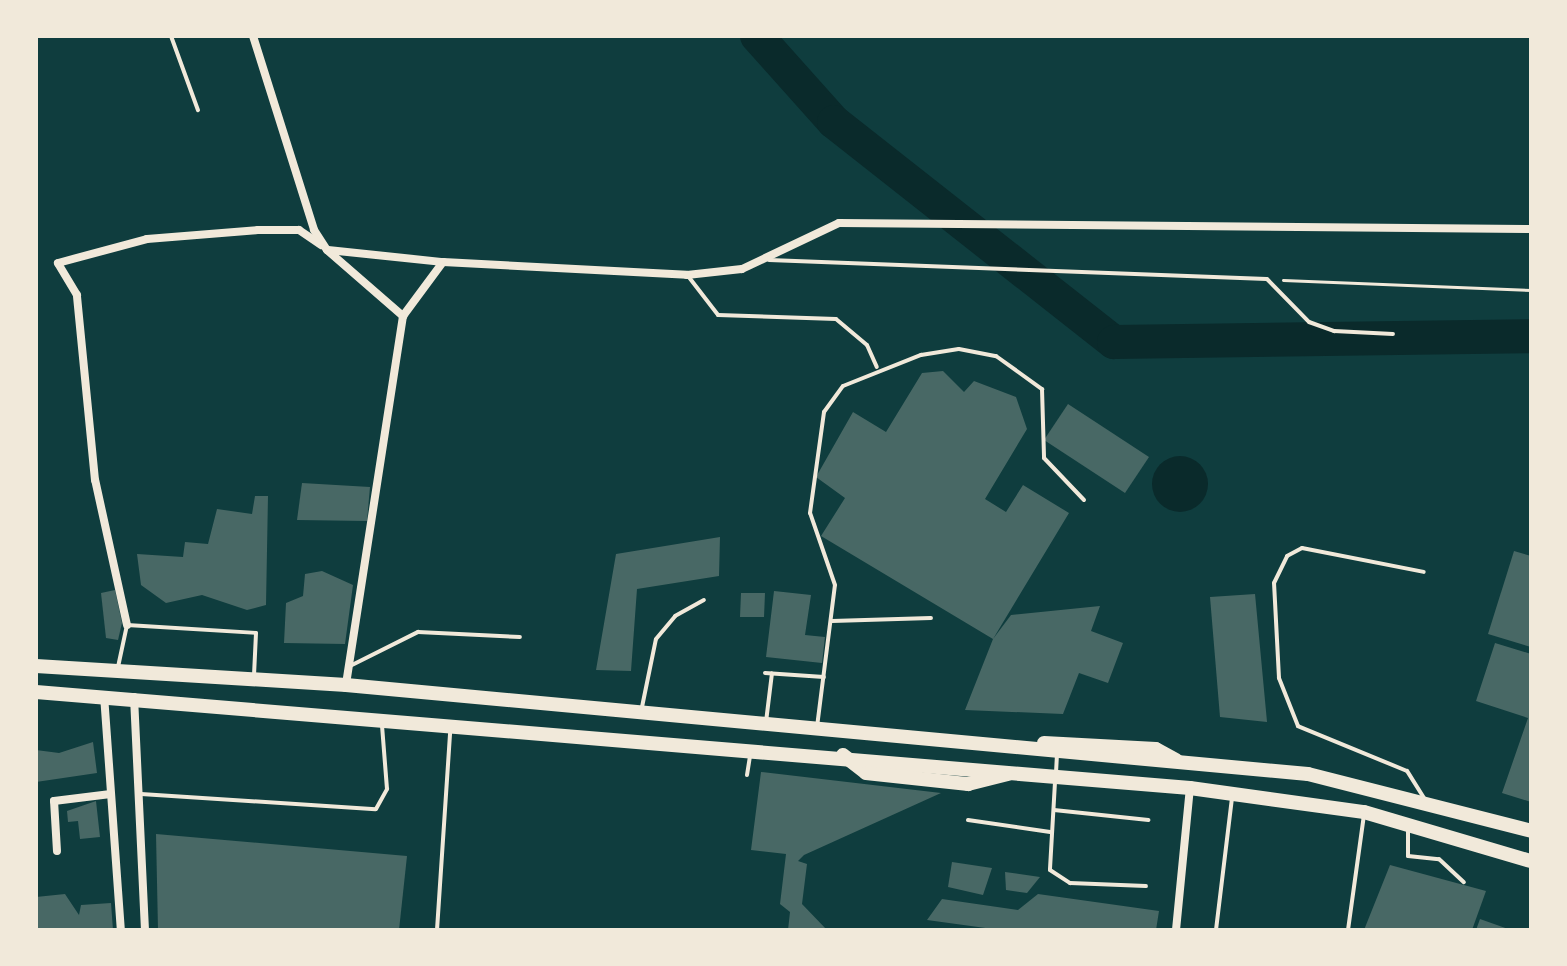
<!DOCTYPE html>
<style>
body{margin:0}
#map{position:relative;width:1567px;height:966px;overflow:hidden;background:#0f3d3e;font-family:"Fira Sans",sans-serif}
div>[style]{position:absolute}
[style*='--x']{left:calc(var(--x)*1px);top:calc(var(--y)*1px);width:calc(var(--w)*1px);rotate:calc(var(--a)*1deg)}
.water>*{inset:0;background:#0a2a2b}
.round{border-radius:50%}
.river>*{height:34px;margin:-17px;padding:0 17px;transform-origin:17px;border-radius:17px;background:#0a2a2b}
.building>*{inset:0;background:#486865}
.path>*{height:3px;margin:-1.5px;padding:0 1.5px;transform-origin:1.5px;border-radius:1.5px;background:#f1e9da}
.service>*{height:4px;margin:-2px;padding:0 2px;transform-origin:2px;border-radius:2px;background:#f1e9da}
.minor>*{height:8px;margin:-4px;padding:0 4px;transform-origin:4px;border-radius:4px;background:#f1e9da}
.primary>*{height:14px;margin:-7px;padding:0 7px;transform-origin:7px;border-radius:7px;background:#f1e9da}
span{translate:-50% -50%;white-space:nowrap;text-align:center;line-height:1.15;-webkit-text-stroke:7px #f1e9da;paint-order:stroke}
.frame{position:absolute;inset:0;border:38px solid #f1e9da;pointer-events:none}
</style>
<div id="map">
<div class="water">
<div class="round" style="left:1152px;top:456px;width:56px;height:56px"></div>
</div>
<div class="river">
<div style="--x:757;--y:36;--w:115;--a:48.2"></div>
<div style="--x:834;--y:122;--w:356;--a:38.2"></div>
<div style="--x:1114;--y:342;--w:417;--a:-0.8"></div>
</div>
<div class="building">
<div style="clip-path:polygon(943px 371px,964px 392px,974px 381px,1016px 397px,1027px 429px,985px 499px,1006px 512px,1023px 485px,1069px 513px,993px 639px,1011px 615px,1100px 606px,1091px 631px,1123px 643px,1108px 683px,1079px 673px,1063px 714px,965px 710px,993px 639px,821px 536px,845px 498px,816px 477px,853px 412px,886px 432px,922px 373px)"></div>
<div style="clip-path:polygon(1068px 404px,1149px 457px,1125px 493px,1044px 440px)"></div>
<div style="clip-path:polygon(302px 483px,370px 487px,367px 521px,297px 520px)"></div>
<div style="clip-path:polygon(255px 496px,268px 496px,266px 605px,247px 610px,202px 595px,166px 603px,141px 585px,137px 554px,183px 557px,185px 542px,208px 544px,217px 509px,252px 514px)"></div>
<div style="clip-path:polygon(720px 537px,719px 576px,637px 589px,631px 671px,596px 670px,616px 554px)"></div>
<div style="clip-path:polygon(1514px 551px,1531px 556px,1531px 647px,1488px 634px)"></div>
<div style="clip-path:polygon(322px 571px,353px 585px,345px 644px,284px 643px,286px 603px,303px 596px,305px 574px)"></div>
<div style="clip-path:polygon(115px 590px,122px 623px,118px 640px,106px 638px,101px 593px)"></div>
<div style="clip-path:polygon(774px 591px,811px 595px,805px 635px,825px 637px,822px 663px,766px 657px)"></div>
<div style="clip-path:polygon(741px 593px,765px 593px,764px 617px,740px 617px)"></div>
<div style="clip-path:polygon(1255px 594px,1267px 722px,1220px 717px,1210px 597px)"></div>
<div style="clip-path:polygon(1495px 643px,1531px 654px,1531px 802px,1502px 793px,1528px 718px,1476px 701px)"></div>
<div style="clip-path:polygon(93px 742px,97px 773px,36px 782px,36px 750px,59px 753px)"></div>
<div style="clip-path:polygon(761px 772px,941px 793px,804px 855px,798px 861px,807px 864px,802px 904px,827px 930px,788px 930px,790px 912px,780px 904px,786px 854px,751px 850px)"></div>
<div style="clip-path:polygon(96px 801px,100px 837px,80px 839px,78px 821px,68px 822px,67px 811px)"></div>
<div style="clip-path:polygon(156px 834px,407px 856px,399px 930px,158px 930px)"></div>
<div style="clip-path:polygon(952px 862px,992px 868px,983px 895px,948px 887px)"></div>
<div style="clip-path:polygon(1390px 865px,1486px 891px,1472px 930px,1364px 930px)"></div>
<div style="clip-path:polygon(1005px 872px,1040px 877px,1027px 893px,1006px 890px)"></div>
<div style="clip-path:polygon(65px 894px,79px 915px,81px 905px,111px 903px,113px 930px,36px 930px,36px 897px)"></div>
<div style="clip-path:polygon(1038px 894px,1159px 911px,1156px 930px,1000px 930px,927px 920px,942px 899px,1018px 910px)"></div>
<div style="clip-path:polygon(1480px 919px,1511px 930px,1476px 930px)"></div>
</div>
<div class="path">
<div style="--x:1283;--y:280;--w:248;--a:2.3"></div>
</div>
<div class="service">
<div style="--x:171;--y:36;--w:79;--a:70"></div>
<div style="--x:769;--y:260;--w:498;--a:2.2"></div>
<div style="--x:1267;--y:279;--w:60;--a:45.7"></div>
<div style="--x:1309;--y:322;--w:27;--a:20"></div>
<div style="--x:1334;--y:331;--w:59;--a:2.9"></div>
<div style="--x:688;--y:276;--w:49;--a:52.4"></div>
<div style="--x:718;--y:315;--w:118;--a:1.9"></div>
<div style="--x:836;--y:319;--w:40;--a:40"></div>
<div style="--x:867;--y:345;--w:24;--a:66"></div>
<div style="--x:832;--y:621;--w:99;--a:-1.7"></div>
<div style="--x:352;--y:665;--w:74;--a:-26.6"></div>
<div style="--x:418;--y:632;--w:102;--a:2.8"></div>
<div style="--x:118;--y:667;--w:43;--a:-77.9"></div>
<div style="--x:127;--y:625;--w:129;--a:3.5"></div>
<div style="--x:256;--y:633;--w:43;--a:92.7"></div>
<div style="--x:765;--y:673;--w:59;--a:3.9"></div>
<div style="--x:642;--y:707;--w:69;--a:-78.4"></div>
<div style="--x:656;--y:639;--w:30;--a:-50"></div>
<div style="--x:675;--y:616;--w:33;--a:-29"></div>
<div style="--x:766;--y:722;--w:49;--a:-83"></div>
<div style="--x:817;--y:727;--w:143;--a:-82.8"></div>
<div style="--x:835;--y:585;--w:76;--a:-109.1"></div>
<div style="--x:810;--y:513;--w:102;--a:-82.1"></div>
<div style="--x:824;--y:412;--w:32;--a:-54"></div>
<div style="--x:843;--y:386;--w:84;--a:-21.7"></div>
<div style="--x:921;--y:355;--w:38;--a:-9"></div>
<div style="--x:959;--y:349;--w:38;--a:11"></div>
<div style="--x:996;--y:356;--w:57;--a:35.7"></div>
<div style="--x:1042;--y:389;--w:69;--a:88.3"></div>
<div style="--x:1044;--y:458;--w:58;--a:46.4"></div>
<div style="--x:1056;--y:773;--w:19;--a:-87"></div>
<div style="--x:747;--y:775;--w:19;--a:-81"></div>
<div style="--x:1055;--y:782;--w:88;--a:93.3"></div>
<div style="--x:1050;--y:870;--w:24;--a:33"></div>
<div style="--x:1070;--y:883;--w:76;--a:2.3"></div>
<div style="--x:141;--y:794;--w:235;--a:3.7"></div>
<div style="--x:376;--y:809;--w:23;--a:-61"></div>
<div style="--x:387;--y:789;--w:63;--a:-94.5"></div>
<div style="--x:1424;--y:798;--w:32;--a:-122"></div>
<div style="--x:1407;--y:771;--w:118;--a:-157.6"></div>
<div style="--x:1298;--y:726;--w:52;--a:-111.6"></div>
<div style="--x:1279;--y:678;--w:95;--a:-93"></div>
<div style="--x:1274;--y:583;--w:30;--a:-64"></div>
<div style="--x:1287;--y:556;--w:17;--a:-28"></div>
<div style="--x:1302;--y:548;--w:124;--a:11.1"></div>
<div style="--x:1054;--y:810;--w:95;--a:6.1"></div>
<div style="--x:968;--y:820;--w:83;--a:8.3"></div>
<div style="--x:1408;--y:827;--w:29;--a:90"></div>
<div style="--x:1408;--y:856;--w:31;--a:6"></div>
<div style="--x:1439;--y:859;--w:34;--a:43"></div>
<div style="--x:437;--y:930;--w:198;--a:-86.2"></div>
<div style="--x:1216;--y:930;--w:134;--a:-83.1"></div>
<div style="--x:1348;--y:930;--w:117;--a:-82.1"></div>
</div>
<div class="minor">
<div style="--x:253;--y:36;--w:203;--a:72.5"></div>
<div style="--x:314;--y:230;--w:24;--a:57"></div>
<div style="--x:327;--y:250;--w:101;--a:41"></div>
<div style="--x:403;--y:316;--w:373;--a:98.8"></div>
<div style="--x:328;--y:250;--w:116;--a:6"></div>
<div style="--x:403;--y:316;--w:67;--a:-53.5"></div>
<div style="--x:443;--y:262;--w:244;--a:3"></div>
<div style="--x:687;--y:275;--w:55;--a:-6.2"></div>
<div style="--x:742;--y:269;--w:107;--a:-25.4"></div>
<div style="--x:839;--y:223;--w:692;--a:0.5"></div>
<div style="--x:127;--y:625;--w:148;--a:-102.4"></div>
<div style="--x:95;--y:480;--w:186;--a:-95.6"></div>
<div style="--x:77;--y:295;--w:37;--a:-121"></div>
<div style="--x:58;--y:263;--w:92;--a:-15.1"></div>
<div style="--x:147;--y:239;--w:111;--a:-4.6"></div>
<div style="--x:258;--y:230;--w:41;--a:0"></div>
<div style="--x:299;--y:230;--w:27;--a:34"></div>
<div style="--x:104;--y:695;--w:236;--a:85.9"></div>
<div style="--x:134;--y:697;--w:233;--a:87.3"></div>
<div style="--x:57;--y:851;--w:50;--a:-93.4"></div>
<div style="--x:54;--y:801;--w:57;--a:-7"></div>
<div style="--x:1176;--y:930;--w:143;--a:-84.4"></div>
</div>
<div class="primary">
<div style="--x:36;--y:666;--w:311;--a:3.5"></div>
<div style="--x:346;--y:685;--w:966;--a:5.29"></div>
<div style="--x:1308;--y:774;--w:230;--a:14.3"></div>
<div style="--x:36;--y:692;--w:1158;--a:4.76"></div>
<div style="--x:1190;--y:788;--w:176;--a:7.9"></div>
<div style="--x:1364;--y:812;--w:174;--a:16.4"></div>
<div style="--x:1044;--y:743;--w:112;--a:3.1"></div>
<div style="--x:1156;--y:749;--w:23;--a:29"></div>
<div style="--x:843;--y:755;--w:29;--a:38"></div>
<div style="--x:866;--y:773;--w:103;--a:6.2"></div>
<div style="--x:968;--y:784;--w:41;--a:-14"></div>
</div>
<div class="frame"></div>
</div>
